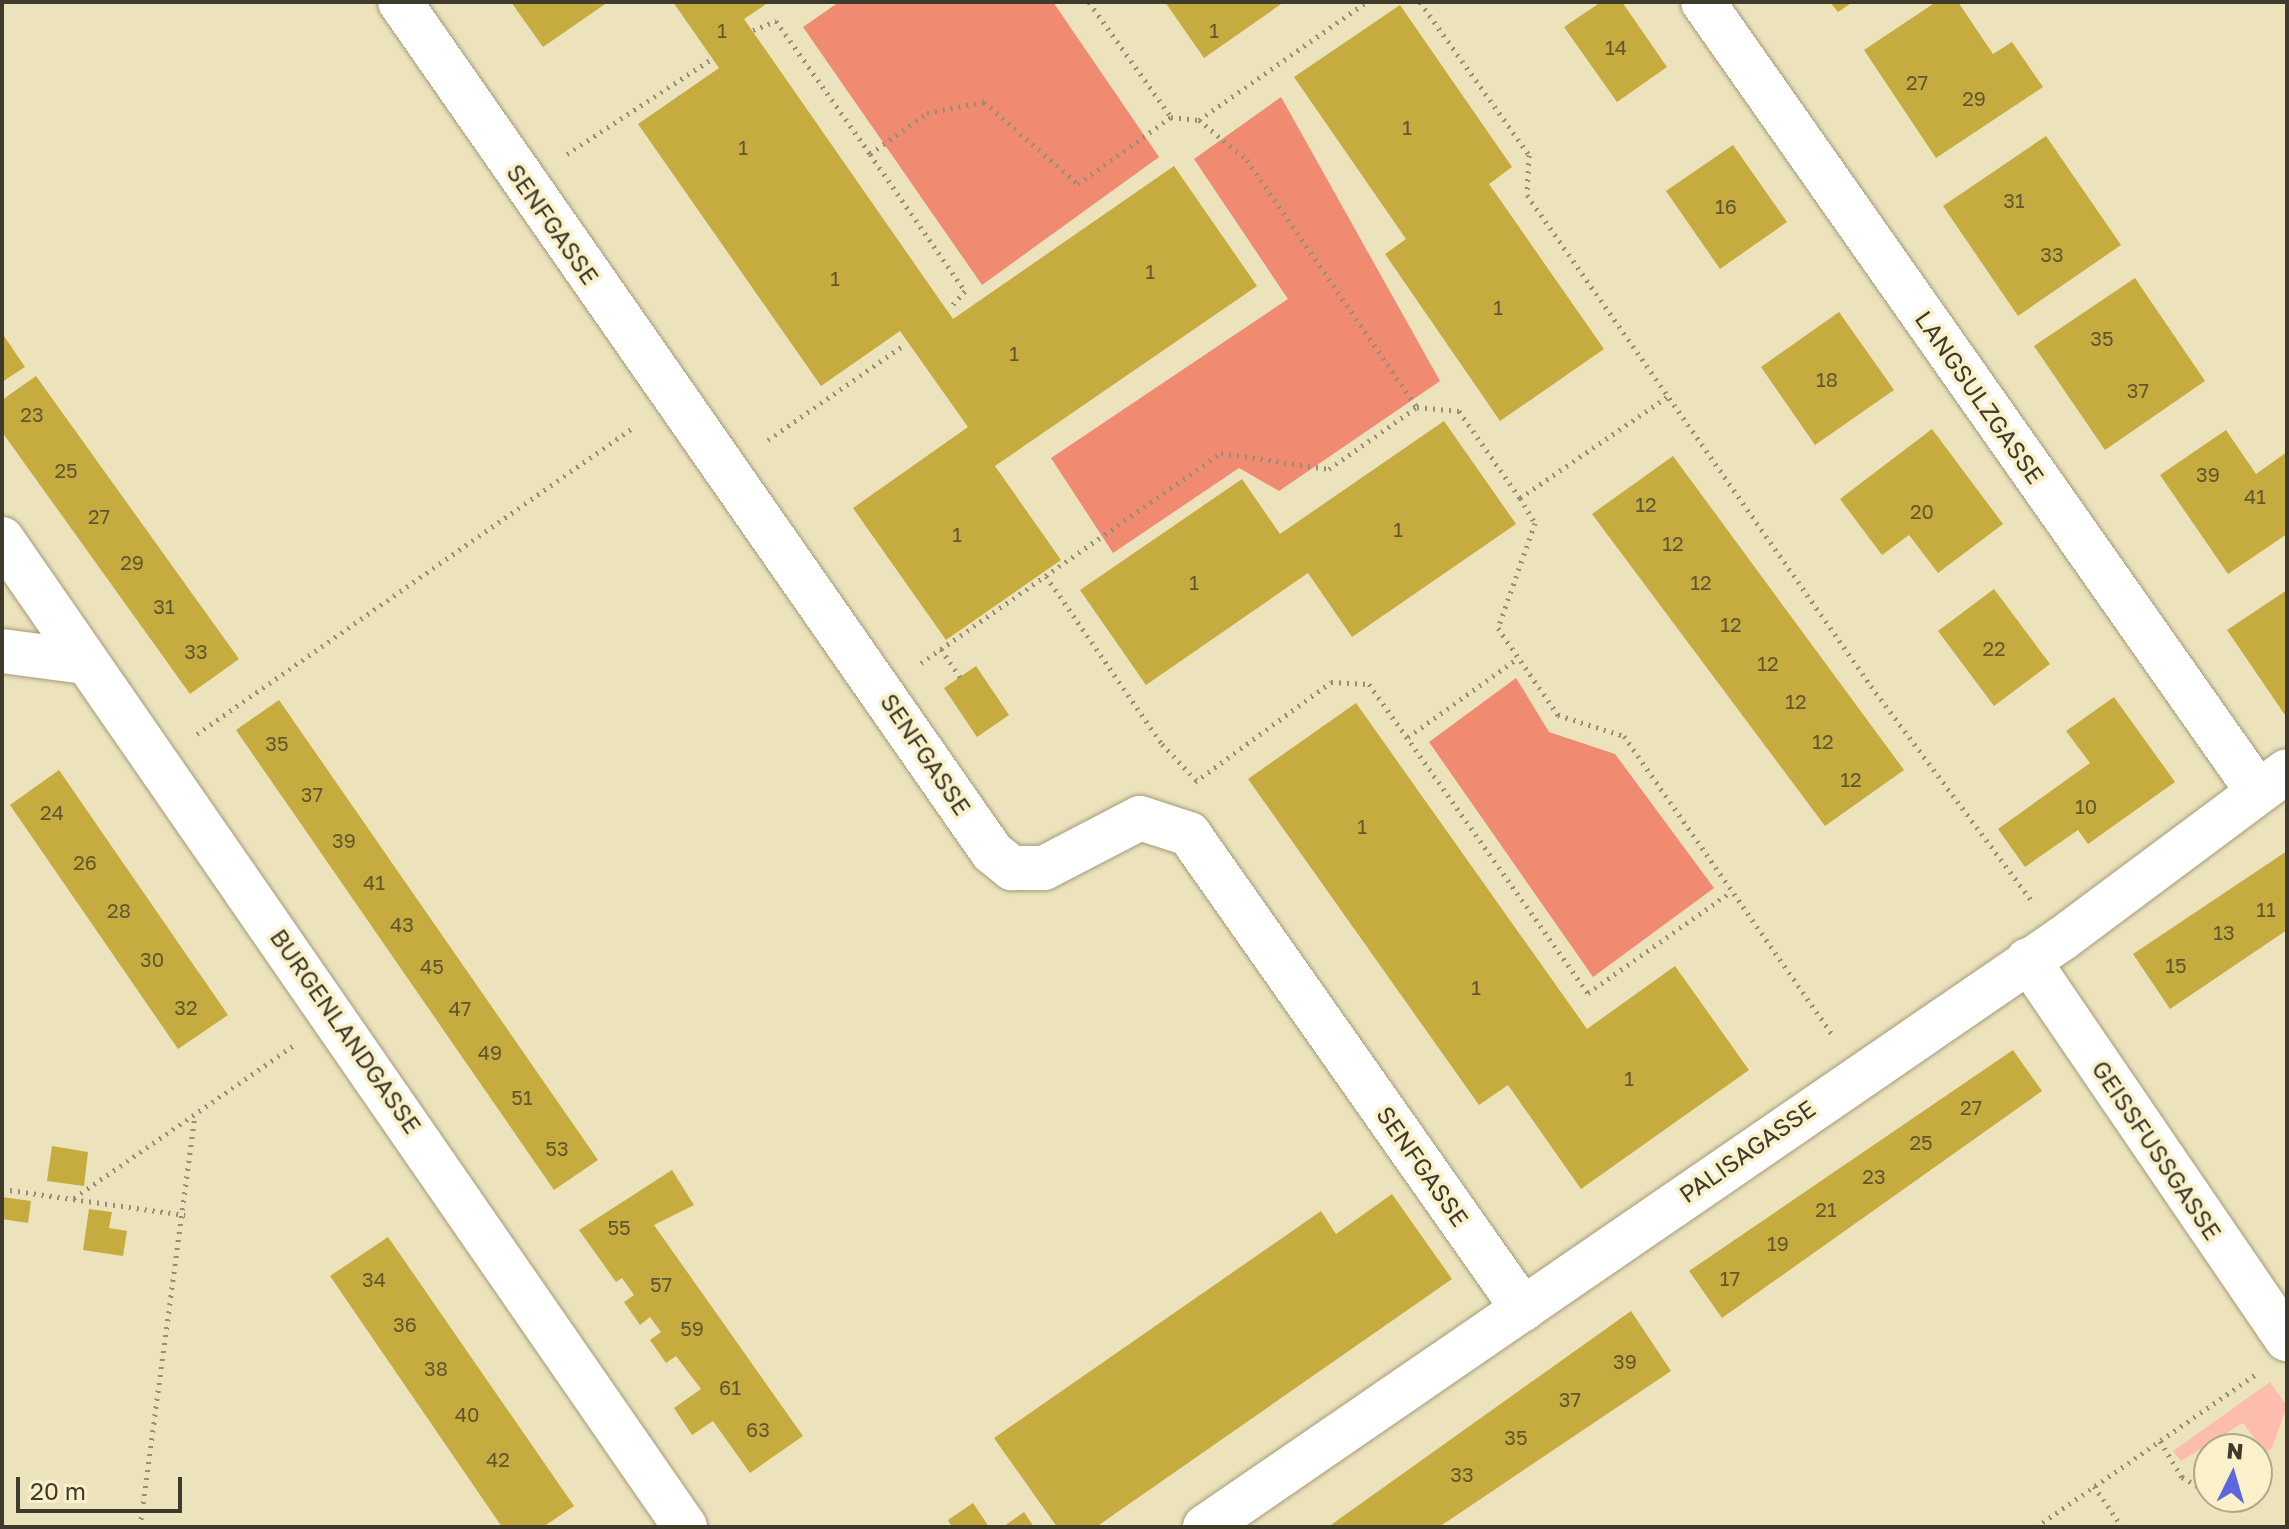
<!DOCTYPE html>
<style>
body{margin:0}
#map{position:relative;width:2289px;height:1529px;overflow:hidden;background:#ece3bd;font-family:"Golos Text",sans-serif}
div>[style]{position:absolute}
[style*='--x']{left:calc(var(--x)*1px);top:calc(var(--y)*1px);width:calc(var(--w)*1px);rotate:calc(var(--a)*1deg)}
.green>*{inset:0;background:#fdbdac}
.forest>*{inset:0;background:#f08b71}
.building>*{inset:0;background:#c6ab3e}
.path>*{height:5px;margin-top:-2.5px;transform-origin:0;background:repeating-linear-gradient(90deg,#958f74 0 2px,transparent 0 8px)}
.roads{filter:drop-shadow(0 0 2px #a59b78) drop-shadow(0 0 2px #a59b78)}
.minor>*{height:44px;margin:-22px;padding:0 22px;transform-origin:22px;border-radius:22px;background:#fff}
span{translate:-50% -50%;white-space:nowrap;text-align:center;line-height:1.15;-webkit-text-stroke:7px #faf0ca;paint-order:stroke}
.number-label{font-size:20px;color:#615730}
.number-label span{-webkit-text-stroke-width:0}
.street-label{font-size:24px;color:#3f3b2c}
.frame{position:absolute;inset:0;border:4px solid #3f3b2c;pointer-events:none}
.north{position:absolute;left:2193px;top:1433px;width:80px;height:80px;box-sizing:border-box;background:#faf0ca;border:2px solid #afa88b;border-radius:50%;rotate:5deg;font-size:22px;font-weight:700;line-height:32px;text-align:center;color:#3f3b2c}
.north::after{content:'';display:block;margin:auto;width:28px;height:36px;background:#5c66de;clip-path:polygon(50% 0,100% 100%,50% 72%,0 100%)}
.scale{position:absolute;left:16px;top:1477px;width:166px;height:36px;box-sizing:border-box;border:4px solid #3f3b2c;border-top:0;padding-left:10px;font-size:24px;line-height:28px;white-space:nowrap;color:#3f3b2c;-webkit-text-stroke:6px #faf0ca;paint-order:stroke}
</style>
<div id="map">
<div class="green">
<div style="clip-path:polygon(2270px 1382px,2287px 1406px,2272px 1448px,2265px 1453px,2243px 1423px,2181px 1461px,2173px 1451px)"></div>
</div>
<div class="forest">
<div style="clip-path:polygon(839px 2px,1053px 2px,1159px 157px,982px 285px,803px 27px)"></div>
<div style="clip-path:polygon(1281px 97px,1440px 381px,1279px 491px,1239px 468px,1113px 553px,1051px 458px,1288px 299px,1194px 159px)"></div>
<div style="clip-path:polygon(1516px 678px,1549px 732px,1615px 754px,1714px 888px,1593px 977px,1429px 742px)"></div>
</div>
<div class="building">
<div style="clip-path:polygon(511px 2px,608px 2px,543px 47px)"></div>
<div style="clip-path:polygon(673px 2px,769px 2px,744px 19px,953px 319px,1174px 166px,1257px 286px,995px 466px,1061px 560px,946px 640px,853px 508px,968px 427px,900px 331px,821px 386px,638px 124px,719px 68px)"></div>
<div style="clip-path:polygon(1165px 2px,1284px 2px,1204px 58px)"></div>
<div style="clip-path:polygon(1601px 2px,1622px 2px,1667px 67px,1617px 102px,1564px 27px)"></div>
<div style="clip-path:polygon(1830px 2px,1853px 2px,1838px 12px)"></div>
<div style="clip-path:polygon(1936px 2px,1958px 2px,1993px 54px,2012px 42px,2043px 87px,1936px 158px,1864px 50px)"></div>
<div style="clip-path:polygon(1400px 5px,1512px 167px,1489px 184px,1604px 349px,1500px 421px,1385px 254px,1406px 239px,1294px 77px)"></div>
<div style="clip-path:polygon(2046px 136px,2121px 245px,2018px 316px,1943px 206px)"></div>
<div style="clip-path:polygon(1733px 145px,1787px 222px,1720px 269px,1666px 191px)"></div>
<div style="clip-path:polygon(2135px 278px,2205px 381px,2105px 450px,2034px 346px)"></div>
<div style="clip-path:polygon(1839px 312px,1894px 390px,1815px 445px,1761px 367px)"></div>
<div style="clip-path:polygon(2px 333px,25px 367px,2px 382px)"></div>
<div style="clip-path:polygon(36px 376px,239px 659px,190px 694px,2px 432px,2px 400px)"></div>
<div style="clip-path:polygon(1444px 421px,1516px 524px,1352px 637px,1308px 573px,1146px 685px,1080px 590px,1242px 479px,1280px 534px)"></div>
<div style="clip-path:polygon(1932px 429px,2003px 524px,1938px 573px,1909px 535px,1882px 555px,1840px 499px)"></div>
<div style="clip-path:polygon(2226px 430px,2256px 474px,2287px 452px,2287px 534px,2228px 574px,2160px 475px)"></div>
<div style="clip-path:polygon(1673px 456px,1904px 770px,1825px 826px,1592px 514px)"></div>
<div style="clip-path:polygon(1994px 589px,2050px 664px,1994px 706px,1938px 631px)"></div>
<div style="clip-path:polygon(2287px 590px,2287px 714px,2285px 715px,2227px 630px)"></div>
<div style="clip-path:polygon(976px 666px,1009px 715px,977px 737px,944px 688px)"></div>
<div style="clip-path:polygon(2114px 697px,2175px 782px,2088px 844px,2078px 830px,2025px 867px,1998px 829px,2090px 763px,2066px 731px)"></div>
<div style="clip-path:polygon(279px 700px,598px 1160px,554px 1190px,236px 730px)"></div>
<div style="clip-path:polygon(1356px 703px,1587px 1029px,1675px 966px,1749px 1070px,1581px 1189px,1508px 1085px,1479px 1105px,1248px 779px)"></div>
<div style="clip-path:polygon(59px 770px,228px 1015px,178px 1049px,10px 805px)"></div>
<div style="clip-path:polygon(2287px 851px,2287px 930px,2170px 1009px,2133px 954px)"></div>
<div style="clip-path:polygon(2013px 1050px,2042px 1091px,1722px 1318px,1689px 1271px)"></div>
<div style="clip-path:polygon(52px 1146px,88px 1152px,84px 1186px,47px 1181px)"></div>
<div style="clip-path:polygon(672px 1170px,694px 1205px,654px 1225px,803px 1436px,750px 1473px,713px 1421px,692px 1435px,674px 1408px,701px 1389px,676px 1356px,666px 1363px,650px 1340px,661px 1332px,650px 1317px,640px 1325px,624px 1302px,634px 1295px,622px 1278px,616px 1282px,579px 1230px)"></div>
<div style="clip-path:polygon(1392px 1194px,1452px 1279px,1096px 1527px,1057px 1527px,994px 1438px,1321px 1211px,1336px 1234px)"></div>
<div style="clip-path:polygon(2px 1197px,31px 1201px,28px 1223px,2px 1219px)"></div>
<div style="clip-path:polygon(89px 1209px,112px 1212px,109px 1228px,127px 1231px,123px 1256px,83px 1250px)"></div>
<div style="clip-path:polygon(388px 1237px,574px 1506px,543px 1527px,502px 1527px,330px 1276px)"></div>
<div style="clip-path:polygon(1631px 1311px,1671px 1371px,1439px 1527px,1328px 1527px)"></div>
<div style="clip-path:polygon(973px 1503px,989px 1527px,952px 1527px,948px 1520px)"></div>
<div style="clip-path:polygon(1024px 1512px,1034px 1527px,1003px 1527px)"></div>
</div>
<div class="path">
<div style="--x:1089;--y:2;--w:141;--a:54.5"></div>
<div style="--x:1171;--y:117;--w:28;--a:6"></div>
<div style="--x:1199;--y:120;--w:204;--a:-35.2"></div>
<div style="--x:1420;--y:2;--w:188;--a:54.5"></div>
<div style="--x:1529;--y:155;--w:40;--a:92.9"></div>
<div style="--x:1527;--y:195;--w:600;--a:54.98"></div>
<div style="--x:1871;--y:686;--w:267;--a:53.2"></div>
<div style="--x:753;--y:30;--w:25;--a:-21"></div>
<div style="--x:776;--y:21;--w:163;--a:54.7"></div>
<div style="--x:870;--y:154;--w:70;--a:-35.7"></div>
<div style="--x:927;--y:113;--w:58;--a:-10.9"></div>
<div style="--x:984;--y:102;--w:125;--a:41.1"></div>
<div style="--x:1078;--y:184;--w:115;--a:-35.8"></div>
<div style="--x:1199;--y:120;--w:62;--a:39.8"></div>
<div style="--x:1247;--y:160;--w:300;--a:55.5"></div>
<div style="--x:1417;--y:407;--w:42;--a:5.4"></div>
<div style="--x:1459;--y:411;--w:106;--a:55"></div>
<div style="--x:1520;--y:498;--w:29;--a:59"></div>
<div style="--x:1535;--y:523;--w:111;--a:109.4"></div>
<div style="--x:1498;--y:628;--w:106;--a:55.4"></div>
<div style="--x:1558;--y:715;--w:69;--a:17.7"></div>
<div style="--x:1624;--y:736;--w:363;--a:55.1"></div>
<div style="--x:567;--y:154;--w:171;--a:-33.3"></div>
<div style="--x:870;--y:154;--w:167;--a:55.3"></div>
<div style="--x:965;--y:291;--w:24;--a:132"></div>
<div style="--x:768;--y:440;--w:167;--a:-35"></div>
<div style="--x:1520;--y:498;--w:178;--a:-34.5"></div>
<div style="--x:1046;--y:576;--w:204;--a:55.4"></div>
<div style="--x:1162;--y:744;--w:50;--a:46.6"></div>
<div style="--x:941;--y:649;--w:34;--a:56"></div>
<div style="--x:921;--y:663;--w:366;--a:-35"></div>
<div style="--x:1221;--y:453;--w:109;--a:8.4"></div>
<div style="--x:1329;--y:469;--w:108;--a:-35.2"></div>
<div style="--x:197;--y:734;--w:534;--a:-35.09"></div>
<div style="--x:1408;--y:737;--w:135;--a:-35.7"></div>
<div style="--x:1195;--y:782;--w:169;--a:-36.3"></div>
<div style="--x:1331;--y:682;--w:38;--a:3"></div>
<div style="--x:1369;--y:684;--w:379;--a:54.7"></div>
<div style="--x:1588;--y:993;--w:176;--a:-35.3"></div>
<div style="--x:2;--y:1189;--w:185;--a:8.1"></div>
<div style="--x:74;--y:1198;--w:267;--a:-34.8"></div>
<div style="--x:2160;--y:1441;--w:42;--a:58.6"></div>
<div style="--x:2182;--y:1477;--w:31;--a:31"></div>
<div style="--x:2094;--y:1486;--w:50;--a:55.7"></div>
<div style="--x:2215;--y:1497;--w:4;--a:34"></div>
<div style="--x:140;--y:1527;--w:416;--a:-82.4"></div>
<div style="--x:2036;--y:1527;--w:267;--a:-34.8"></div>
</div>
<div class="roads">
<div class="minor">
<div style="--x:400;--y:2;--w:1036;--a:55.14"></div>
<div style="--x:992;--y:852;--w:26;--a:39"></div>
<div style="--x:1012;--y:868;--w:32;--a:0"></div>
<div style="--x:1044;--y:868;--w:108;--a:-27.5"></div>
<div style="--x:1140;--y:818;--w:52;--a:18.1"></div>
<div style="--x:1189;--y:834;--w:581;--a:54.89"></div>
<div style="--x:1703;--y:2;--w:965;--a:54.91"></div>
<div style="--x:2;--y:539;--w:1201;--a:55.34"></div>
<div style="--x:2;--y:651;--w:85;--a:7.5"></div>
<div style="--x:2028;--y:960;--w:459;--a:55.7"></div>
<div style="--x:1205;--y:1527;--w:1041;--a:-34.47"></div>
<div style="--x:2063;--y:938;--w:279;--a:-36.7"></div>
</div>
</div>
<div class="number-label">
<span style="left:722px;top:30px">1</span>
<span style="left:1214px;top:30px">1</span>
<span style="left:1616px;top:47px">14</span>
<span style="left:1917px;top:82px">27</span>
<span style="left:1974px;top:98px">29</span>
<span style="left:1407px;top:127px">1</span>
<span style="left:743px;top:147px">1</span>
<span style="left:2014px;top:200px">31</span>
<span style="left:1726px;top:206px">16</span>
<span style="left:2052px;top:254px">33</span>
<span style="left:1150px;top:271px">1</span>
<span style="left:835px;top:278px">1</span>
<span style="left:1498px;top:307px">1</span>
<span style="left:2102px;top:338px">35</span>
<span style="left:1014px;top:353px">1</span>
<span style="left:1827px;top:379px">18</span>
<span style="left:2138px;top:390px">37</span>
<span style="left:32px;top:414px">23</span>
<span style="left:66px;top:470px">25</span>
<span style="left:2208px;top:474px">39</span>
<span style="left:2255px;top:496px">41</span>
<span style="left:1646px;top:504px">12</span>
<span style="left:1922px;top:511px">20</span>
<span style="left:99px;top:516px">27</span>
<span style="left:1398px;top:529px">1</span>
<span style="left:957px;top:534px">1</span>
<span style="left:1673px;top:543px">12</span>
<span style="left:132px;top:562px">29</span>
<span style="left:1194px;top:582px">1</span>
<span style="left:1701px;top:582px">12</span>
<span style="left:164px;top:606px">31</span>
<span style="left:1731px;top:624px">12</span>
<span style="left:1994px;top:648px">22</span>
<span style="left:196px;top:651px">33</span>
<span style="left:1768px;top:663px">12</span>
<span style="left:1796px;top:701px">12</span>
<span style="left:1823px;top:741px">12</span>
<span style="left:277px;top:743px">35</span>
<span style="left:1851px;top:779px">12</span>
<span style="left:312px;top:794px">37</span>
<span style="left:2086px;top:806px">10</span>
<span style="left:52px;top:812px">24</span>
<span style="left:1362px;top:826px">1</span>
<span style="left:344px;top:840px">39</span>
<span style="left:85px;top:862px">26</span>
<span style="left:374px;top:882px">41</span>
<span style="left:2266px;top:909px">11</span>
<span style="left:119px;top:910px">28</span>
<span style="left:402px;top:924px">43</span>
<span style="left:2224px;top:932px">13</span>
<span style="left:152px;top:959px">30</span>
<span style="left:2176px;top:965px">15</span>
<span style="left:432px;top:966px">45</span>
<span style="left:1476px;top:987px">1</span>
<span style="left:186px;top:1007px">32</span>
<span style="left:460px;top:1008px">47</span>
<span style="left:490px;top:1052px">49</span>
<span style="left:1629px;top:1078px">1</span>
<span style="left:522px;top:1097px">51</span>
<span style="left:1971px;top:1107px">27</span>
<span style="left:1921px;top:1142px">25</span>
<span style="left:557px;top:1148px">53</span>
<span style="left:1874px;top:1176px">23</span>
<span style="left:1826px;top:1209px">21</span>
<span style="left:619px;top:1227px">55</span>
<span style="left:1778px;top:1243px">19</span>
<span style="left:1730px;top:1278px">17</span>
<span style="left:374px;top:1279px">34</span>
<span style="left:661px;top:1284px">57</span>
<span style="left:405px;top:1324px">36</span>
<span style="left:692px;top:1328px">59</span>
<span style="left:1625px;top:1361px">39</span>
<span style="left:436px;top:1368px">38</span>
<span style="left:730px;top:1387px">61</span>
<span style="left:1570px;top:1399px">37</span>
<span style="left:467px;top:1414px">40</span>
<span style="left:758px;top:1429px">63</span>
<span style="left:1516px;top:1437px">35</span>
<span style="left:498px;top:1459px">42</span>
<span style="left:1462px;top:1474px">33</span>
</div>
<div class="street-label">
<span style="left:553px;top:224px;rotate:55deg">SENFGASSE</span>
<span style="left:1980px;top:397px;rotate:55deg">LANGSULZGASSE</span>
<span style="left:926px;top:754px;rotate:56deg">SENFGASSE</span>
<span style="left:346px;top:1031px;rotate:55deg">BURGENLANDGASSE</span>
<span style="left:2157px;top:1150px;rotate:56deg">GEISSFUSSGASSE</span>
<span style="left:1747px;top:1151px;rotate:-35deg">PALISAGASSE</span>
<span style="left:1423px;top:1166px;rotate:55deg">SENFGASSE</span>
</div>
<div class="frame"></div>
<div class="north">N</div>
<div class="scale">20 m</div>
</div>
